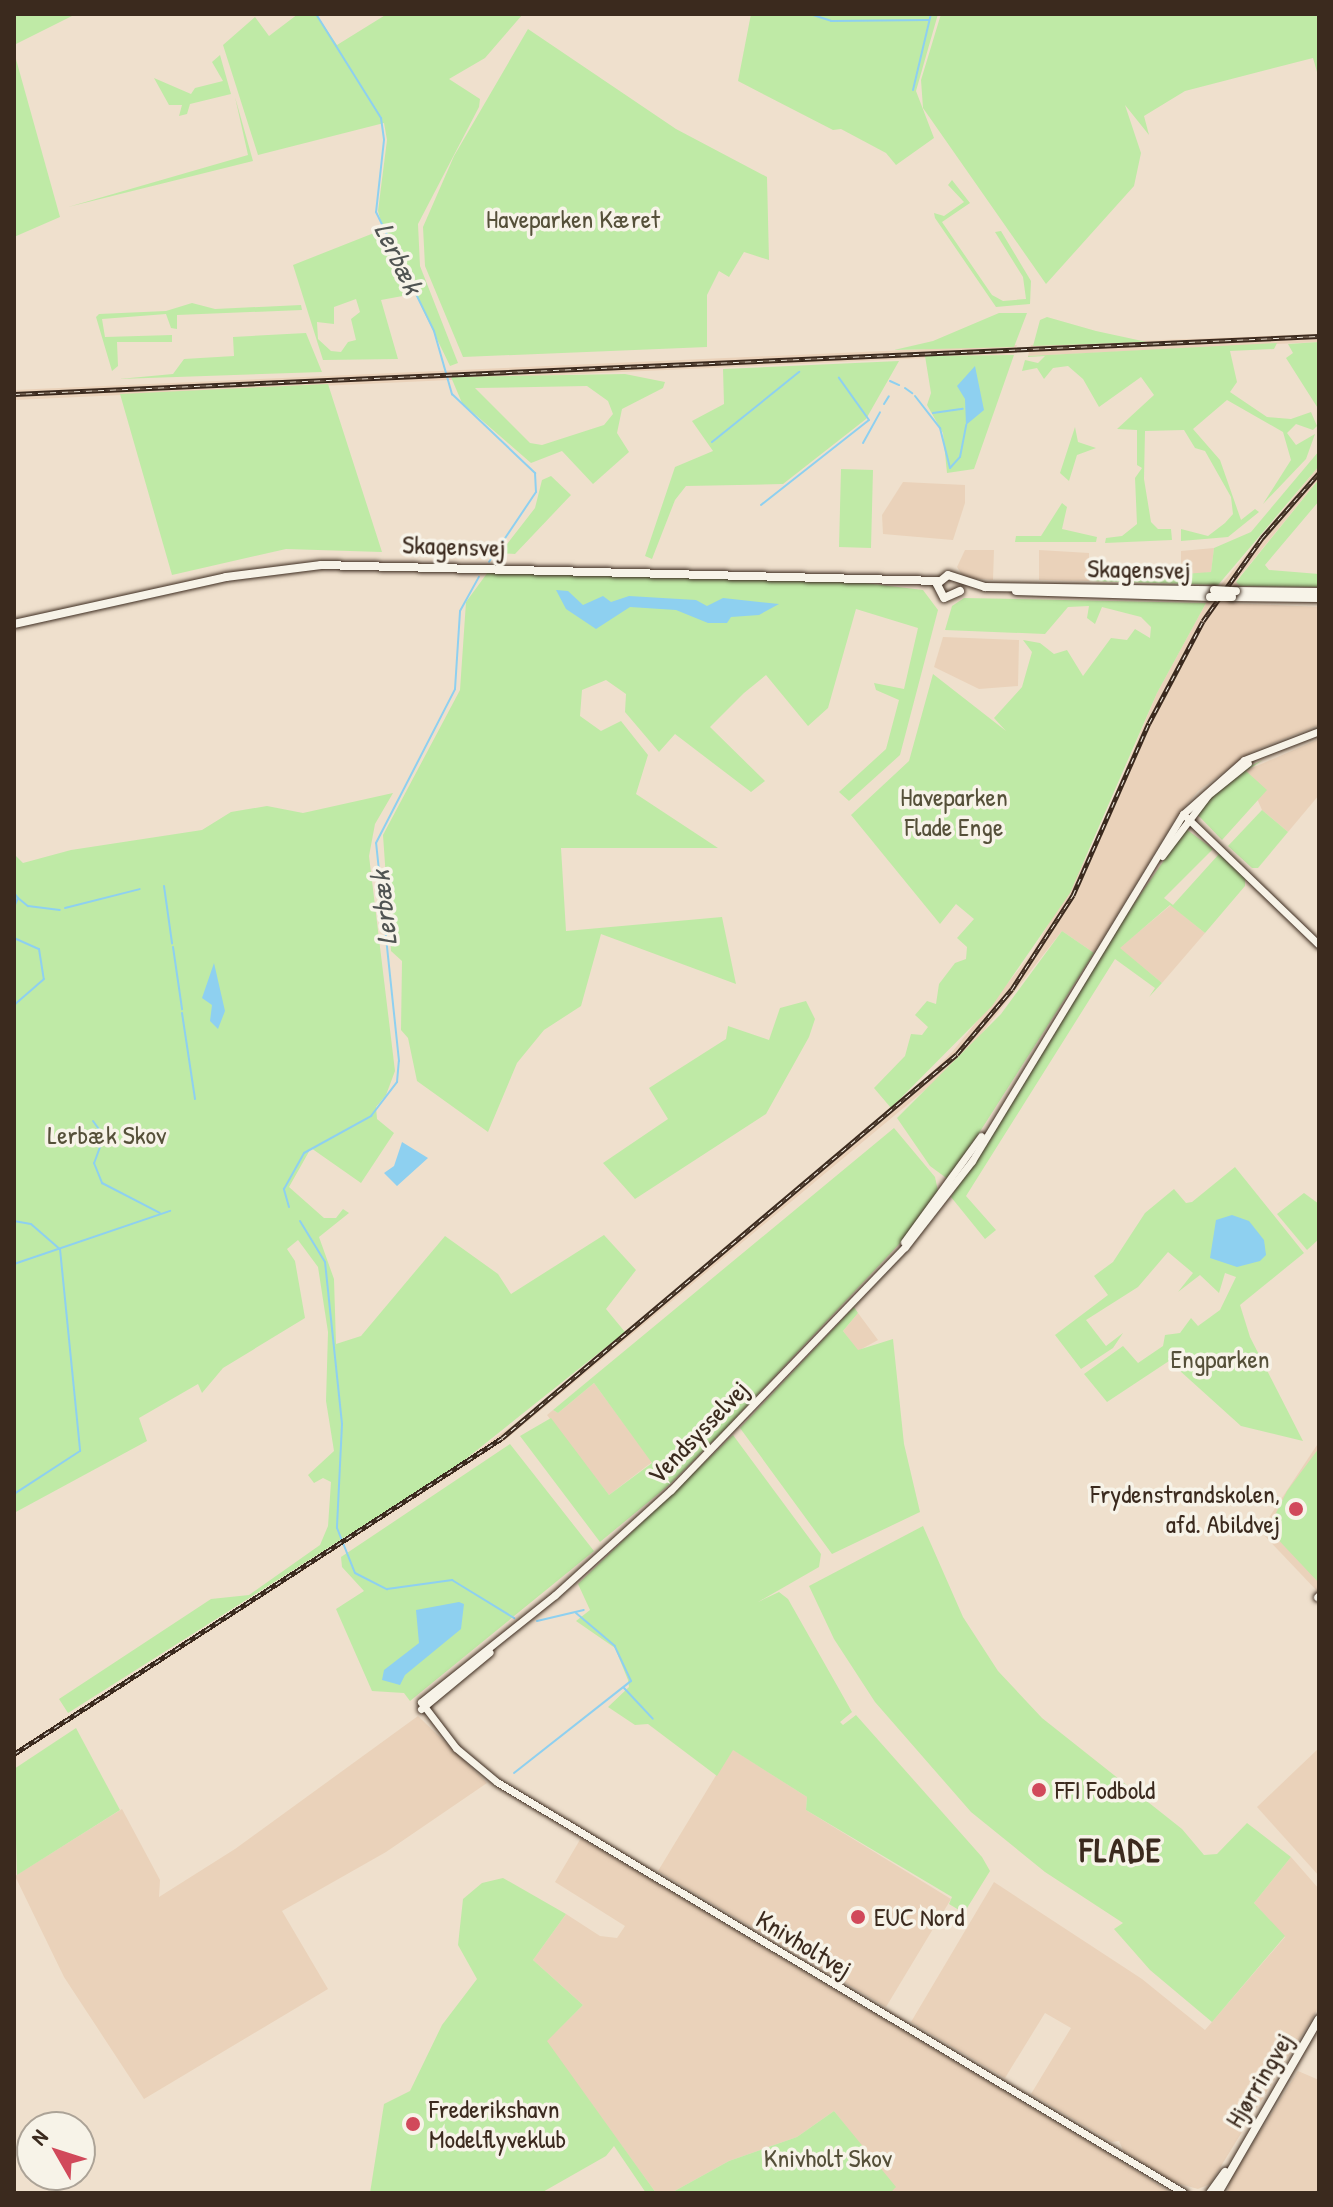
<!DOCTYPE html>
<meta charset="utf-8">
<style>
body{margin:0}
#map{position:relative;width:1333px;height:2207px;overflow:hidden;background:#efe0cd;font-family:"Patrick Hand",sans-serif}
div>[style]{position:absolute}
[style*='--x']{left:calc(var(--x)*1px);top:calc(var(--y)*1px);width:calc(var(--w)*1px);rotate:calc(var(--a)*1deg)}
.built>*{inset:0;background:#ead2ba}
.green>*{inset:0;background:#bfeaa6}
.water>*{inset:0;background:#8ed0f0}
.stream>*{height:2px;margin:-1px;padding:0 1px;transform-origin:1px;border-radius:1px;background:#8ed0f0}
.roads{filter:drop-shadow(0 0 2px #3b2a1e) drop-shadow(0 0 2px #3b2a1e)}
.tertiary>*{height:7px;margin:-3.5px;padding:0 3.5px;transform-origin:3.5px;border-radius:3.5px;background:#f7f3e8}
.primary>*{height:8px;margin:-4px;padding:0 4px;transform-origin:4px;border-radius:4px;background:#f7f3e8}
.rail>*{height:5px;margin-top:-2.5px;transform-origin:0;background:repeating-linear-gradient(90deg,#f7f3e8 0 6px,#3b2a1e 0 12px);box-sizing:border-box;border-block:2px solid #3b2a1e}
.bridges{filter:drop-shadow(0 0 2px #3b2a1e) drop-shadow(0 0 2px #3b2a1e)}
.primary-bridge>*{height:8px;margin:-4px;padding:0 4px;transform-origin:4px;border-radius:4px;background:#f7f3e8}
.dots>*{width:22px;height:22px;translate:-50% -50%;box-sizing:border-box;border:4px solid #f7f3e8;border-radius:50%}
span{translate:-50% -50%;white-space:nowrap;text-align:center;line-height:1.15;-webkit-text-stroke:7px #f7f3e8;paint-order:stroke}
.park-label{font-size:26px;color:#555039}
.street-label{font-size:26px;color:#3b2a1e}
.poi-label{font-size:26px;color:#3b2a1e}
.right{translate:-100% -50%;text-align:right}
.left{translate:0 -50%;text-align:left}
.water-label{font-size:28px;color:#505452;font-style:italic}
.district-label{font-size:34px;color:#3b2a1e;font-weight:700;letter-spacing:2px}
.frame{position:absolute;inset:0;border:16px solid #3b2a1e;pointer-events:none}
.north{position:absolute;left:16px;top:2111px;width:80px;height:80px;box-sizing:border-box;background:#f7f3e8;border:2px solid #aca397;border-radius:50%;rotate:309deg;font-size:22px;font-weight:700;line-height:32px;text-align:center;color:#3b2a1e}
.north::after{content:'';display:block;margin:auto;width:28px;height:36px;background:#d1495b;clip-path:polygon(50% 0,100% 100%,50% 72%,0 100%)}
</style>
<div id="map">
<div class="built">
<div style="clip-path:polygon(1319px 334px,1319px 342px,1028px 356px,1031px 345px)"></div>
<div style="clip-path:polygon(1017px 345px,1014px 354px,14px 400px,14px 390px)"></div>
<div style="clip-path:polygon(1319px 466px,1319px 479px,1236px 581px,1240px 586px,1228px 603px,1319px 607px,1319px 725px,1253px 751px,1198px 791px,1175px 819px,1094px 953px,1062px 931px,961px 1060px,504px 1441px,14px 1758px,14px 1751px,457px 1466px,537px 1407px,886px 1118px,953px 1051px,1032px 953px,1095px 842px,1157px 693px,1206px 603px)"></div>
<div style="clip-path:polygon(903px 482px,965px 485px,965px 503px,953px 540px,883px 534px,882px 515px)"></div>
<div style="clip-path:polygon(1214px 548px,1211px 572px,1181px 577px,1181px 551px)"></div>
<div style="clip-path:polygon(965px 550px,994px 550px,993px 580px,964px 578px,957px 567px)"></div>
<div style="clip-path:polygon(1039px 550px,1089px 553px,1089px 581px,1039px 580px)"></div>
<div style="clip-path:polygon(943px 637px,1019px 640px,1018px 686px,979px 689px,934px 667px)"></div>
<div style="clip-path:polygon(1319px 739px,1319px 795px,1288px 832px,1262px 810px,1245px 771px)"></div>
<div style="clip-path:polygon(1171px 905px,1205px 933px,1162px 983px,1119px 948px)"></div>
<div style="clip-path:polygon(858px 1313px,878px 1340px,858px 1351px,843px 1331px)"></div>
<div style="clip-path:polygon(594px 1383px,652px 1462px,609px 1495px,547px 1415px,553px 1410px,558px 1413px)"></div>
<div style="clip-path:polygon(1319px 1442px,1319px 1591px,1318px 1592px,1260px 1531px)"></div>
<div style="clip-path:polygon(418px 1716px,487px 1783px,386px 1852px,282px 1911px,328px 1989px,144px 2099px,64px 1977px,15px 1876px,122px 1809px,160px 1880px,159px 1897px,235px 1849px)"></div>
<div style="clip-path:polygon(1319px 1748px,1319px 1876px,1257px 1807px)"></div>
<div style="clip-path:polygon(732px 1749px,807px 1797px,806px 1810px,951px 1899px,886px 2007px,658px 1871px)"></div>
<div style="clip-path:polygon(581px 1838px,1122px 2162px,1171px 2193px,885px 2193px,895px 2188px,834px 2111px,797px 2137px,729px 2161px,671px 2193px,656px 2193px,546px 2041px,583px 2005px,533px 1960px,566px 1914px,600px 1936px,617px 1938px,625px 1926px,555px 1882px)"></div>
<div style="clip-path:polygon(1291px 1857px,1319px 1889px,1319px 2007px,1210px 2184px,1198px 2189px,1173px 2182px,1123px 2150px,1119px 2141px,1112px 2142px,1031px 2094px,1071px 2028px,1045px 2013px,1005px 2078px,911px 2022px,994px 1882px,1142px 1979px,1205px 2030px,1285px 1937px,1254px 1903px)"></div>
<div style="clip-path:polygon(1298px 2071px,1319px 2080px,1319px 2192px,1227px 2193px,1230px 2180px)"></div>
</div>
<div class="green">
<div style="clip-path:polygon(14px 14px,76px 14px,14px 45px)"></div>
<div style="clip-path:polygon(298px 14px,316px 14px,337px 45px,387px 14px,523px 14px,485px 58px,449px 79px,480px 99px,479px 107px,418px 224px,420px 266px,458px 363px,450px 366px,382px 225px,378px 211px,387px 140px,384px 123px,258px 155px,223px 45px,255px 17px,269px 36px)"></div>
<div style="clip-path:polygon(751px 14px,938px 14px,916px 91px,934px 138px,896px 165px,886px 153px,841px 129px,833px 130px,738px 81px)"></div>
<div style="clip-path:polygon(941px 14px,1319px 14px,1319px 79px,1313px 58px,1185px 91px,1144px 116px,1149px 135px,1125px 105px,1141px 153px,1134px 186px,1046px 284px,923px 108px,921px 80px)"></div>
<div style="clip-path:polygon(528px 29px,676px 129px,767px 177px,769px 260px,744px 252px,729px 277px,719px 271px,707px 295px,707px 347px,463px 357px,425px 266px,423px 227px,454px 156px)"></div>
<div style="clip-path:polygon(14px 52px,60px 217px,14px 237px)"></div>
<div style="clip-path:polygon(220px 55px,231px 94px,190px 104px,187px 114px,179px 116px,182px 105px,169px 105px,154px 78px,191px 94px,195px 88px,223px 81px,212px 62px)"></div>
<div style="clip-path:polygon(235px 97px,253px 161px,68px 207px,248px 155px)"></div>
<div style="clip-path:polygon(952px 180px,970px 203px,942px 222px,992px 295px,1003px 301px,1026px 299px,1023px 277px,995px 232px,1001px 231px,1031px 281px,1030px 304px,996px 307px,935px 218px,934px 213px,944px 216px,964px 202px,948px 185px)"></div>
<div style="clip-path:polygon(evenodd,379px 231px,409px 290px,408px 295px,381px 300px,398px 359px,323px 360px,293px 265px,379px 231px,356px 299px,360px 312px,351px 319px,356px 340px,348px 342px,341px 352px,331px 351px,318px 339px,317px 322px,334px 324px,334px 307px,356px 299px)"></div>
<div style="clip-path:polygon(192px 303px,215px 309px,301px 305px,302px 310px,177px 315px,177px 329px,171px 328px,166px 314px,102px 319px,105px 337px,172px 335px,172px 342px,117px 342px,118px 366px,112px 371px,96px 317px,99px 314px,166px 311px)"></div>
<div style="clip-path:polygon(999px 313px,1027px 313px,1014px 347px,894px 350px,933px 341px)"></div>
<div style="clip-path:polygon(1047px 317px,1096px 331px,1147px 342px,1033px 346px,1040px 320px)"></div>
<div style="clip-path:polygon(306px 333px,322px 372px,119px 379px,173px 374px,184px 359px,234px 356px,233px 337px)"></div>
<div style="clip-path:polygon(1319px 342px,1319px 410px,1286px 358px,1293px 353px,1288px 344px)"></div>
<div style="clip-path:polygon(1277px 343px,1274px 349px,1230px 351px,1237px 382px,1230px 392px,1267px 417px,1291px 419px,1311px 412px,1317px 426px,1313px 430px,1296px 424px,1287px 433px,1296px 445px,1315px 434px,1306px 459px,1263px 504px,1291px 460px,1283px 432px,1227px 400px,1193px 429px,1220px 460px,1241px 520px,1255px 509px,1259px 512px,1228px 537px,1181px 541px,1181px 529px,1208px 536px,1225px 523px,1233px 514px,1231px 497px,1205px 451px,1195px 448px,1184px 430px,1145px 431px,1144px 479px,1151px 522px,1158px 529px,1171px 529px,1172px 540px,1105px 543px,1106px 538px,1122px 536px,1137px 524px,1135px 478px,1142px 468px,1137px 465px,1137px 430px,1117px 429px,1154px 395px,1141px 377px,1099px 407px,1083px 379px,1068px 366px,1053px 368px,1044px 379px,1037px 368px,1022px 371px,1025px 360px,1038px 363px,1045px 356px,1028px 357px,1028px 356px)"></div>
<div style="clip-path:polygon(1014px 355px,974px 469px,947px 473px,943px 433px,927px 405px,931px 393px,925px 356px)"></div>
<div style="clip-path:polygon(899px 361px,866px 419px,783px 484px,686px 486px,675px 500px,652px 559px,645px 556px,675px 467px,713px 451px,692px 421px,724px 404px,723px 369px)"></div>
<div style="clip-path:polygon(evenodd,625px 374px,665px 382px,663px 388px,622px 409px,617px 433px,629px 452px,593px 484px,562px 451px,531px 463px,462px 403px,451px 377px,625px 374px,587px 386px,608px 401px,613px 414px,604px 425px,542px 445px,530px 443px,475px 388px,587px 386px)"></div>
<div style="clip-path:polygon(328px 384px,382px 552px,286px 549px,172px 575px,120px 394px)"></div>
<div style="clip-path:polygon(1075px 427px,1078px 442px,1096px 448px,1077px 455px,1069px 481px,1060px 473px)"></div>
<div style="clip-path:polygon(1319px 451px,1319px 466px,1218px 585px,1089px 581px,1211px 572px,1214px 548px,1251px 532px)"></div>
<div style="clip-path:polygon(841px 469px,873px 470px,871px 548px,839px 547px)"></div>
<div style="clip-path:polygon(551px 476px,571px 495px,515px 554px,500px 553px,535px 508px,542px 480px)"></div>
<div style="clip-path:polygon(1319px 479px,1319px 501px,1265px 565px,1269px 570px,1319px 574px,1319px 587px,1240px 586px,1236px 582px)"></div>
<div style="clip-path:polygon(1062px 503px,1067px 507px,1062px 529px,1097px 537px,1096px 542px,1015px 542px,1016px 536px,1041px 536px)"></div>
<div style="clip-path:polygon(488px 572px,865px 583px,923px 590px,938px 610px,900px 755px,849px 801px,839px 792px,886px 749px,899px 700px,876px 690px,874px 683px,904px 689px,918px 628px,856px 609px,828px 708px,808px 726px,766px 675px,744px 693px,710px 727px,765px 781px,751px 792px,675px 734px,659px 752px,625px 712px,626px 694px,606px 680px,582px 690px,580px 716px,601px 731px,621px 721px,648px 755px,636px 794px,718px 848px,561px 848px,566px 931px,722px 917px,736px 984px,601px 934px,581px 1006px,544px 1030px,517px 1063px,488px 1132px,417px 1081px,408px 1038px,401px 1030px,402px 961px,391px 951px,383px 835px,460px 690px,466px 602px)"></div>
<div style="clip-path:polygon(964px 598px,1206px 603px,1157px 693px,1070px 893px,992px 1006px,891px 1108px,874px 1088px,905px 1056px,911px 1034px,922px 1035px,928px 1027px,915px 1015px,927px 1001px,936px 1004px,939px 984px,955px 963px,966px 959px,967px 947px,957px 938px,974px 919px,956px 904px,940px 924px,851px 815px,909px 761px,933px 674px,1006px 731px,994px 718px,1022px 687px,1032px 652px,1023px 640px,1040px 643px,1054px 654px,1067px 650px,1083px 676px,1111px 638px,1127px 640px,1135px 629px,1150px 638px,1151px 627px,1141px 617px,1102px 607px,1095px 624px,1087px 618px,1089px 606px,1068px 607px,1045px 634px,945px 630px,952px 606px)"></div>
<div style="clip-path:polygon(1263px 760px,1246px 771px,1267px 790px,1222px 840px,1196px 813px,1211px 796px,1248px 767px)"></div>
<div style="clip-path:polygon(393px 793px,375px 824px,369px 856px,395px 1071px,386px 1095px,376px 1107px,377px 1119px,394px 1133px,361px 1183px,311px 1148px,289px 1187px,324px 1218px,336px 1218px,343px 1209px,349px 1213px,319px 1237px,334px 1279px,336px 1344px,361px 1336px,445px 1236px,498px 1274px,511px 1294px,604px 1235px,636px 1270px,606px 1309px,625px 1332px,457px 1466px,68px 1713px,59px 1699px,211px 1599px,249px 1595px,320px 1545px,328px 1526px,331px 1482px,323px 1478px,314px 1483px,308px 1475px,334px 1451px,326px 1401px,328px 1332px,318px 1267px,298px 1240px,287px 1249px,295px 1261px,305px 1318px,223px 1368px,202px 1393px,198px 1384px,139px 1418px,147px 1441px,14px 1513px,14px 854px,23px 863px,71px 850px,202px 830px,231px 812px,267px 806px,303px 813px)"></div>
<div style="clip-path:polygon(1262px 810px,1288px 832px,1258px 868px,1252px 868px,1228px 846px)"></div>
<div style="clip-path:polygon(1186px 829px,1213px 849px,1164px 898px,1173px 905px,1219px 854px,1245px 877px,1245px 886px,1205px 933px,1170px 905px,1120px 948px,1162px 983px,1149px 997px,1155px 988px,1115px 959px,966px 1196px,996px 1230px,985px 1239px,951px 1197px,1119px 925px)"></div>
<div style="clip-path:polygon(1062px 931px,1094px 953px,949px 1180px,930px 1166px,897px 1118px,1001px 1014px)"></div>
<div style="clip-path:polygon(806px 1001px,815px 1019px,809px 1037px,766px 1114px,635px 1199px,603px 1163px,668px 1119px,649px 1088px,726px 1039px,728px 1026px,769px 1040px,780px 1008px)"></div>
<div style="clip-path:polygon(894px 1128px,935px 1177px,938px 1191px,903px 1240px,725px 1429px,669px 1485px,600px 1542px,520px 1436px,551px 1418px,609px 1495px,652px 1463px,594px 1383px,558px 1413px,553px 1410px)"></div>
<div style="clip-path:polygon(1235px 1167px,1304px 1253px,1240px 1305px,1250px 1337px,1303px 1441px,1241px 1426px,1169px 1361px,1107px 1402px,1084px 1374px,1123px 1346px,1138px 1363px,1163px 1346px,1165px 1335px,1180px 1333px,1191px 1318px,1198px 1326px,1220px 1310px,1236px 1277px,1225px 1273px,1219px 1293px,1200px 1275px,1178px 1292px,1193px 1273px,1168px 1252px,1138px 1287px,1086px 1320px,1106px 1346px,1123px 1333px,1113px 1348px,1081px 1369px,1055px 1335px,1108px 1295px,1094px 1276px,1113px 1262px,1145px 1213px,1174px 1189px,1186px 1203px,1192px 1202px)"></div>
<div style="clip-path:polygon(1304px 1193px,1319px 1204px,1319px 1239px,1307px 1250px,1277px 1214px)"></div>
<div style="clip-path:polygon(854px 1307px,858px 1313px,843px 1331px,858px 1350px,893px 1339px,904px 1444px,920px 1512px,832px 1554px,740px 1428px)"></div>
<div style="clip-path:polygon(733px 1435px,821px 1554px,819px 1567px,758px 1602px,779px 1592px,788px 1599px,852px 1712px,840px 1722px,843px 1725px,856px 1715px,982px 1857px,990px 1871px,964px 1913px,949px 1904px,952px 1897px,806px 1810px,807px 1797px,733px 1750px,717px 1776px,648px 1724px,635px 1725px,608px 1707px,629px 1687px,628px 1680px,615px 1648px,576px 1621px,590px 1610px,578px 1584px)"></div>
<div style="clip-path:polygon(510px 1444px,594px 1551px,410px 1701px,404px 1693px,372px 1691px,336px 1609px,364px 1591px,342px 1567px,341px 1557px)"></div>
<div style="clip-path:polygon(1319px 1448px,1319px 1583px,1268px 1529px,1287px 1491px)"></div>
<div style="clip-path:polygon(923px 1526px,963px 1617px,998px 1671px,1042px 1718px,1182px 1829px,1204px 1855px,1217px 1854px,1247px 1823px,1291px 1857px,1254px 1903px,1285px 1936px,1212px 2022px,1150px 1970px,1114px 1929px,1123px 1923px,1045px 1872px,971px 1812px,875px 1702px,834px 1639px,809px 1586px)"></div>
<div style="clip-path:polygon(76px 1728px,120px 1810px,17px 1875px,14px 1769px)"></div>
<div style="clip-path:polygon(503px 1878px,566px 1914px,533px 1960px,583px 2005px,547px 2041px,656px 2193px,646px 2193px,614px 2146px,606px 2156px,541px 2193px,370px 2193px,384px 2104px,410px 2091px,442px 2025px,477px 1979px,458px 1945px,463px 1899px,482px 1883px)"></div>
<div style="clip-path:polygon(834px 2111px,896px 2187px,891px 2192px,671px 2193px,729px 2161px,797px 2137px)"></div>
</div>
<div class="water">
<div style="clip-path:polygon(975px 366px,984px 410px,966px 425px,965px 399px,957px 386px)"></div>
<div style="clip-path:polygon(556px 590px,568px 591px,583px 605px,603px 596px,611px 602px,629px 596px,696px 600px,707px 606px,723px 598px,779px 604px,759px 615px,731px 617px,727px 623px,708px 623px,676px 610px,630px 607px,596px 629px,566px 609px)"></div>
<div style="clip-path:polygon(214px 963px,225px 1011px,218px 1029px,210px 1021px,212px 1005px,202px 998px)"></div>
<div style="clip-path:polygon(402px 1142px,428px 1158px,397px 1186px,384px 1173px,394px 1166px)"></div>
<div style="clip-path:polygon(1232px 1215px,1249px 1221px,1264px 1240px,1266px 1255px,1260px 1261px,1237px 1267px,1210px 1258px,1216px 1220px)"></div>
<div style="clip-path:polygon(459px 1602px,464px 1604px,461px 1629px,405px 1675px,400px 1685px,382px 1680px,384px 1670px,419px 1643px,416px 1610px)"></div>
</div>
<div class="stream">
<div style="--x:316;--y:14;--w:123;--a:58"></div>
<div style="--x:381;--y:118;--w:22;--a:82"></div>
<div style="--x:384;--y:140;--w:72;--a:96.3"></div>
<div style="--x:376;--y:212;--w:132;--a:64"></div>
<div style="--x:434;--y:331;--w:66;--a:74.1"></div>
<div style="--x:452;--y:394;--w:115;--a:43.6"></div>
<div style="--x:535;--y:473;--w:19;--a:87"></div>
<div style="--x:536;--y:492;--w:84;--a:123.9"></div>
<div style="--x:810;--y:14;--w:22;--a:18"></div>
<div style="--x:831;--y:21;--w:98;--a:-0.6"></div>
<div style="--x:913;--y:90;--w:78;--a:-76.7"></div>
<div style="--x:890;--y:381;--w:10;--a:24"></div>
<div style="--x:905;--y:388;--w:9;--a:36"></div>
<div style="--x:915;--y:396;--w:41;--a:52"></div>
<div style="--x:940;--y:428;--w:41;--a:76"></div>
<div style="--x:950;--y:468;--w:15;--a:-48"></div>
<div style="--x:960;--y:457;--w:33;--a:-79"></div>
<div style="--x:884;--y:404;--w:9;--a:-58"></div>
<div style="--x:933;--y:413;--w:30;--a:-8"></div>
<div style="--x:712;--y:442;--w:112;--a:-38.8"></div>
<div style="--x:863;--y:443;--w:35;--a:-61"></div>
<div style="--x:761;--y:505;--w:137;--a:-38.2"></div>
<div style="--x:869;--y:420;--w:52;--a:-125.5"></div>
<div style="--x:164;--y:886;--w:58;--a:82"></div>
<div style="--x:14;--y:893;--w:6;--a:51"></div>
<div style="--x:18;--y:898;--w:10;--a:114"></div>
<div style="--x:18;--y:898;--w:13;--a:39"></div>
<div style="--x:28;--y:906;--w:32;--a:7"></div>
<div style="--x:65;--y:908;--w:77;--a:-14.2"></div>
<div style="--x:14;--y:938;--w:27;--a:24"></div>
<div style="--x:39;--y:949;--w:30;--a:81"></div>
<div style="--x:44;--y:979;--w:40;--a:139"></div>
<div style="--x:173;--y:947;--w:63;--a:81.7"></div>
<div style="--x:182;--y:1013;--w:87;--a:81.4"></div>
<div style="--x:93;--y:1121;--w:19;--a:54"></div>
<div style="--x:104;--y:1136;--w:29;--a:110"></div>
<div style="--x:94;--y:1163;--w:22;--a:68"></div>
<div style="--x:102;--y:1183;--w:65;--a:27.3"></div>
<div style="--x:289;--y:1207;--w:19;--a:-106"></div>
<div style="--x:284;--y:1189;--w:41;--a:-60.9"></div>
<div style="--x:304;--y:1153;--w:77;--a:-28.9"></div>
<div style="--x:371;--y:1116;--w:43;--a:-52.6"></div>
<div style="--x:397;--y:1082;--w:21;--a:-85"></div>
<div style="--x:399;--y:1061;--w:219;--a:-96"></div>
<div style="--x:376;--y:843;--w:173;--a:-62.8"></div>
<div style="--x:455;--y:689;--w:78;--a:-86.3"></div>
<div style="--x:460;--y:611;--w:39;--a:-61"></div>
<div style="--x:14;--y:1221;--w:17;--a:10"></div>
<div style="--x:31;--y:1224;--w:38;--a:41"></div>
<div style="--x:60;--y:1249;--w:203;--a:84.3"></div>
<div style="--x:80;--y:1451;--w:79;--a:146.9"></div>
<div style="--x:300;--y:1221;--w:48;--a:58.6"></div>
<div style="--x:325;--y:1262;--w:163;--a:84"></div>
<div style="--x:342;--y:1424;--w:104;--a:92.8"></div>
<div style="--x:337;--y:1528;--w:48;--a:68.2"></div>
<div style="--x:355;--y:1573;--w:36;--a:27"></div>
<div style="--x:387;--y:1589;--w:66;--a:-7.9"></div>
<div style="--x:452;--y:1580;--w:73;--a:31.5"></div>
<div style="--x:14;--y:1264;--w:165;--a:-18.8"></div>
<div style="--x:537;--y:1621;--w:48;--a:-13.2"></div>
<div style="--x:624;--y:1688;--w:42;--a:46.9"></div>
<div style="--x:514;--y:1773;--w:149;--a:-38.2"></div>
<div style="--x:631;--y:1681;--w:38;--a:-115"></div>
<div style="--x:615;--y:1646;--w:51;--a:-139.8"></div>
</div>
<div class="roads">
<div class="tertiary">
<div style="--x:1183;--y:814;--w:189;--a:43.9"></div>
<div style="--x:1162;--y:856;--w:76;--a:-53"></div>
<div style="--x:1208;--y:795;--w:51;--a:-38.7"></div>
<div style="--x:904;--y:1242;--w:131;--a:-54"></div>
<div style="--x:1317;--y:1597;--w:3;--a:-45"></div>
<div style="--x:421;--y:1702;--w:171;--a:-38.6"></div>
<div style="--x:555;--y:1595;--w:156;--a:-42.2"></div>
<div style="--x:671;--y:1490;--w:337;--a:-46.1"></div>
<div style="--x:905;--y:1247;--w:109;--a:-52.1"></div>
<div style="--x:972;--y:1161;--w:406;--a:-58.7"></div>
<div style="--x:1183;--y:814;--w:81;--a:-41.5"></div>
<div style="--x:1244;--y:760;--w:80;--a:-21.1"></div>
<div style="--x:421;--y:1702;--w:58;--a:52.7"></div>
<div style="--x:456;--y:1748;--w:53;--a:39.7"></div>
<div style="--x:497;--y:1782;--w:801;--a:30.89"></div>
<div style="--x:421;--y:1709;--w:89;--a:-39.6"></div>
</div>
<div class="primary">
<div style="--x:960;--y:591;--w:17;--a:156"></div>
<div style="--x:944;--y:598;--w:16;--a:-117"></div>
<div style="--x:937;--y:584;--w:14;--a:-39"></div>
<div style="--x:948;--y:575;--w:39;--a:18"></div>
<div style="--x:985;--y:587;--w:229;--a:0.8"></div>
<div style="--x:1016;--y:591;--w:194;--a:1.8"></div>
<div style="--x:1236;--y:591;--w:83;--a:0.7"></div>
<div style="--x:1232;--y:597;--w:87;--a:0.7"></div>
<div style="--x:14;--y:624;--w:217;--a:-12.5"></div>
<div style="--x:226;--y:577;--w:96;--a:-7.2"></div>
<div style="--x:321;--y:565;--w:618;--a:1.48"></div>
<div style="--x:1210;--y:2193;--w:26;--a:-54"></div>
<div style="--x:1218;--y:2193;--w:201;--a:-59.9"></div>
</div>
</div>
<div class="rail">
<div style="--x:14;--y:394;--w:1306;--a:-2.54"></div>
<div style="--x:14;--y:1754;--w:581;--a:-32.92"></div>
<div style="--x:502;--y:1438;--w:595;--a:-40.16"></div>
<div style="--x:957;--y:1054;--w:85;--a:-49.8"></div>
<div style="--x:1012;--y:989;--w:112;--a:-57"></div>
<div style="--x:1073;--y:895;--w:188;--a:-66.2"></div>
<div style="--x:1149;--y:723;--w:115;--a:-62.1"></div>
<div style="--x:1203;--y:621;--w:102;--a:-54.6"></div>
<div style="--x:1262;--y:538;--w:86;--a:-48.8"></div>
</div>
<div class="bridges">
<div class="primary-bridge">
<div style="--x:1214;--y:590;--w:22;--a:3"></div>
<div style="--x:1210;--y:597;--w:22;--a:0"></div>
</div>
</div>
<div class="dots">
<div style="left:1296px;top:1509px;background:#d1495b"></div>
<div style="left:1039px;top:1790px;background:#d1495b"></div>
<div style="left:858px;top:1917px;background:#d1495b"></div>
<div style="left:413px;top:2124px;background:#d1495b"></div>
</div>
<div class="park-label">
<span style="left:573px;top:219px">Haveparken Kæret</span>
<span style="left:954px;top:812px">Haveparken<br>Flade Enge</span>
<span style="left:107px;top:1135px">Lerbæk Skov</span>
<span style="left:1220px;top:1359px">Engparken</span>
<span style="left:828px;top:2158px">Knivholt Skov</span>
</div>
<div class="street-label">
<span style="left:454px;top:546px;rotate:2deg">Skagensvej</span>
<span style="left:1139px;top:569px;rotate:1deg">Skagensvej</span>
<span style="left:698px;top:1432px;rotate:-46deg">Vendsysselvej</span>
<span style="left:804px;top:1944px;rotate:31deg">Knivholtvej</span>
<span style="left:1259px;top:2080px;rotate:-59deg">Hjørringvej</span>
</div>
<div class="poi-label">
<span class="right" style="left:1280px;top:1509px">Frydenstrandskolen,<br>afd. Abildvej</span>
<span class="left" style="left:1055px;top:1790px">FFI Fodbold</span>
<span class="left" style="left:874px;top:1917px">EUC Nord</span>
<span class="left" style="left:429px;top:2124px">Frederikshavn<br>Modelflyveklub</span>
</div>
<div class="water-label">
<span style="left:399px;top:258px;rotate:64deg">Lerbæk</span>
<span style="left:383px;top:908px;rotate:-96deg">Lerbæk</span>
</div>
<div class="district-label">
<span style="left:1121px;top:1851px">FLADE</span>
</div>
<div class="frame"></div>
<div class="north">N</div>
</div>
